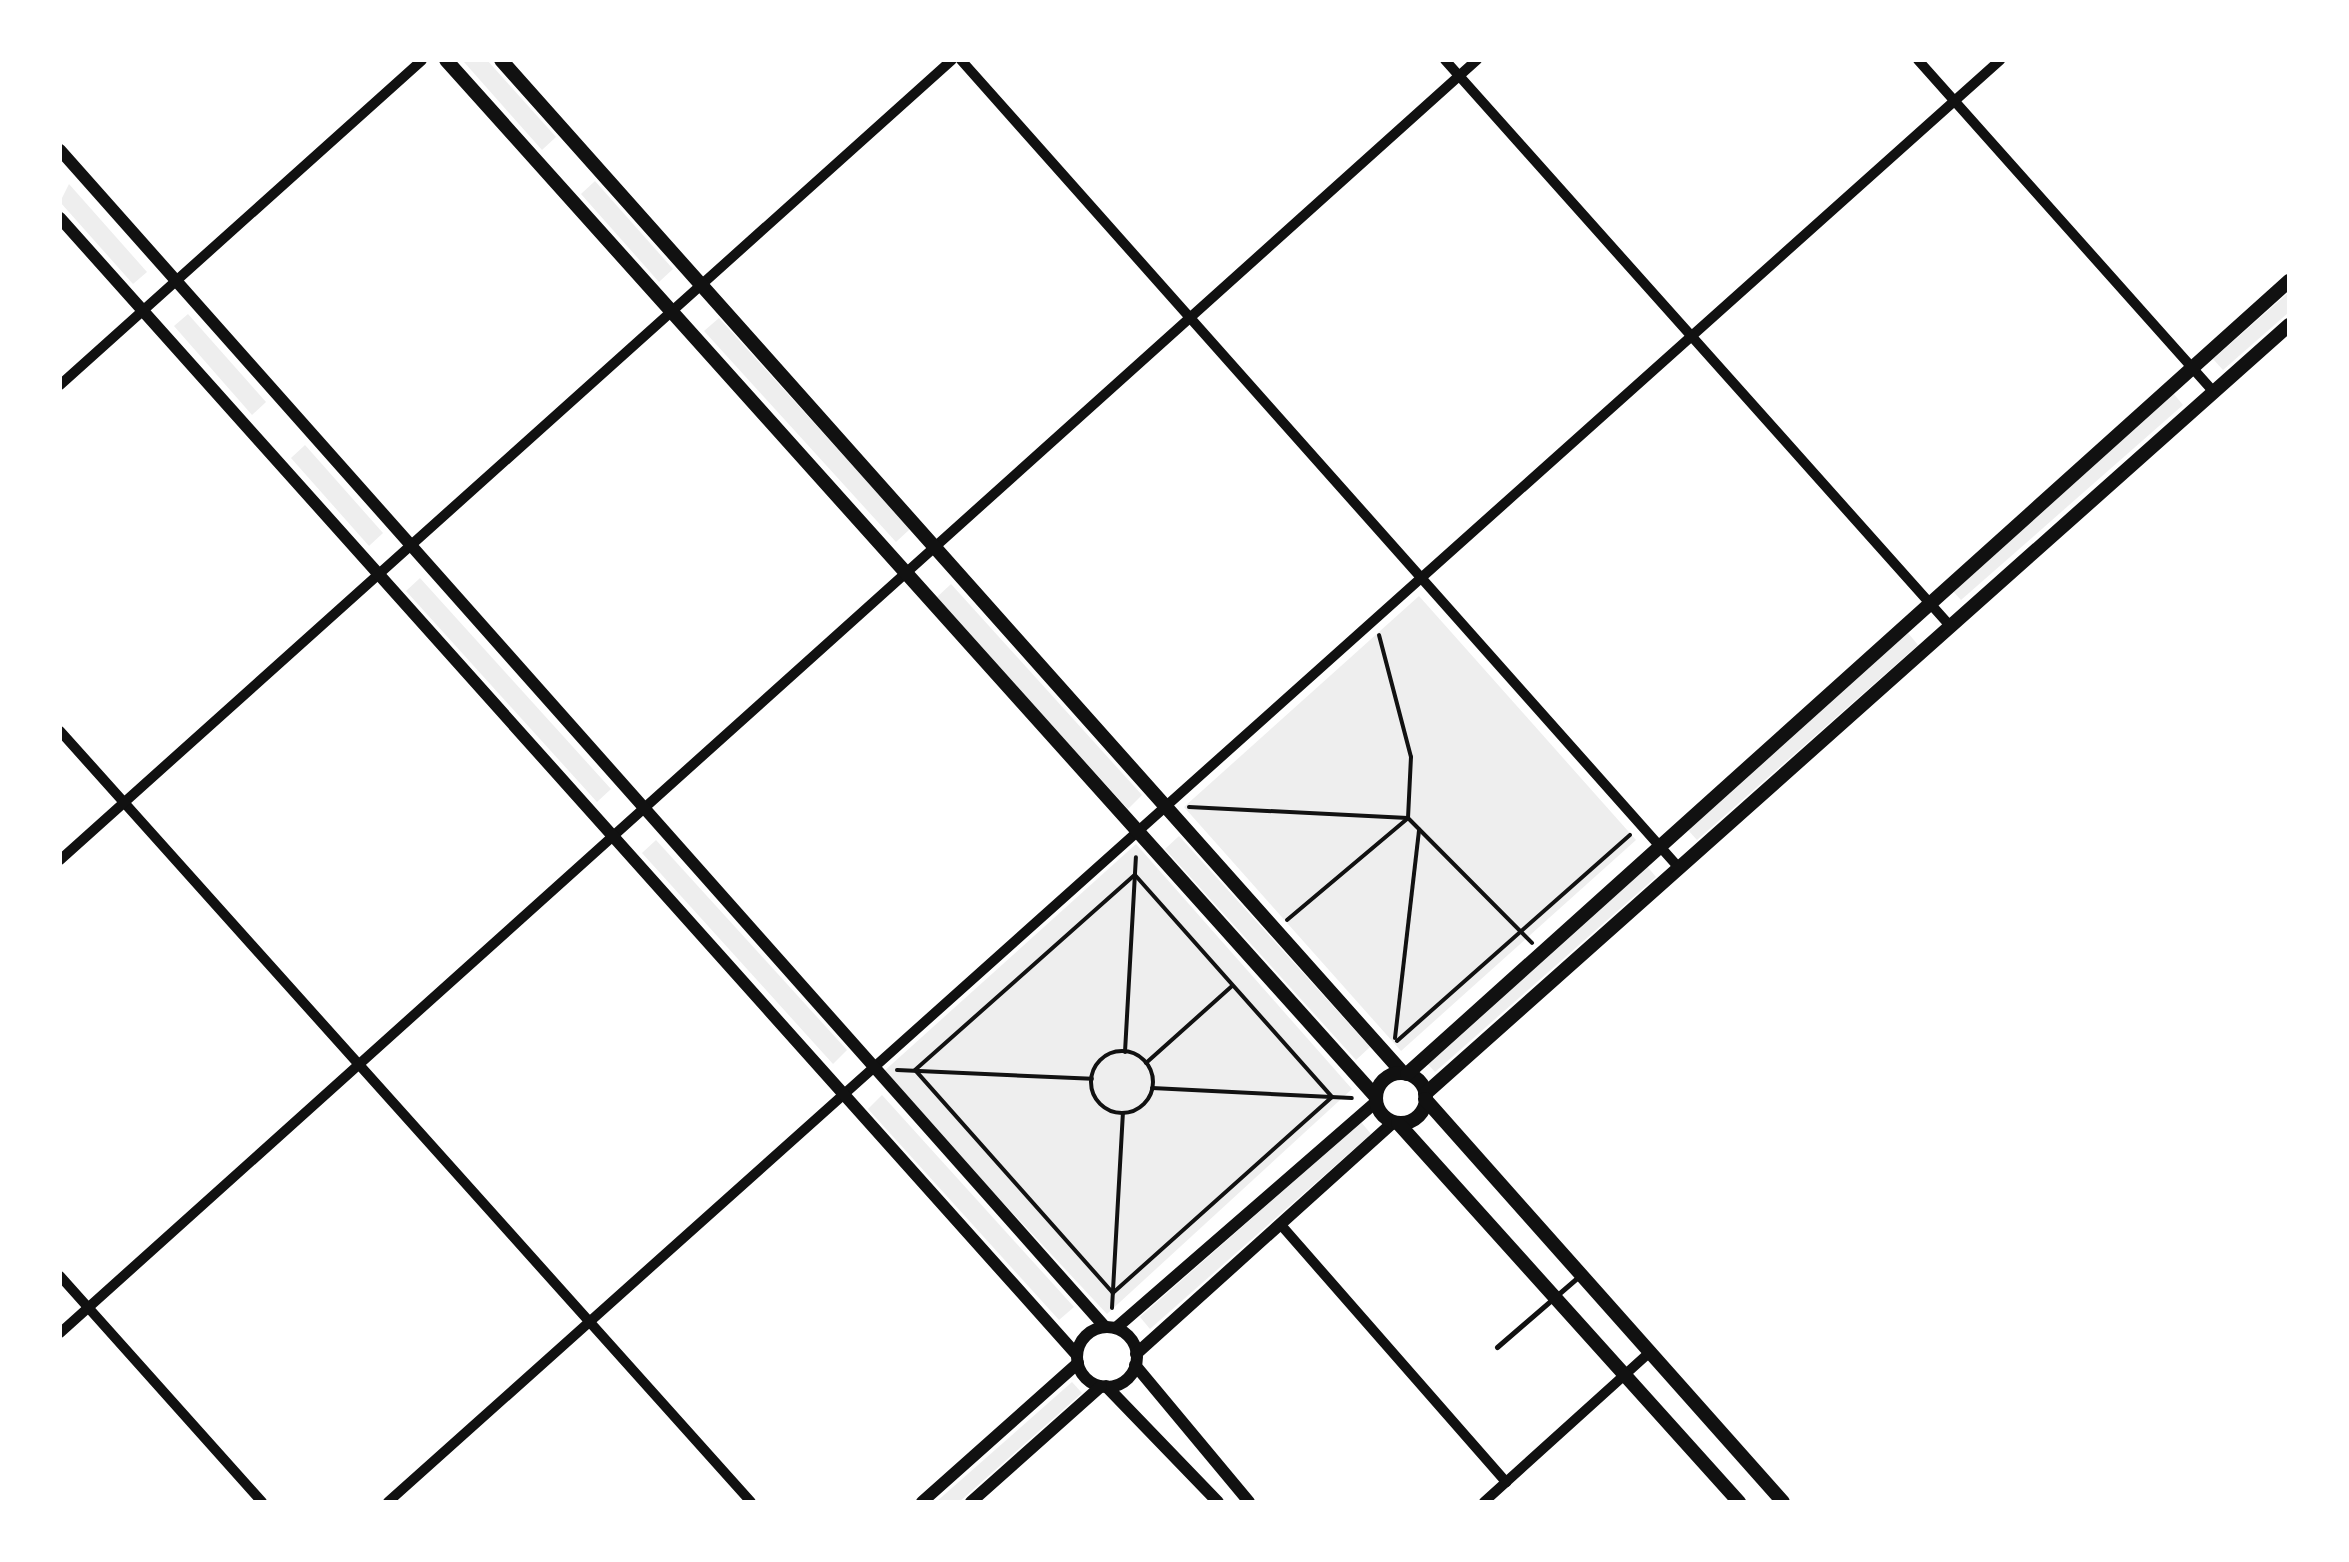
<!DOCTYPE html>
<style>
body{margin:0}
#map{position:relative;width:2349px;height:1562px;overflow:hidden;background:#fff;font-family:Cabin,sans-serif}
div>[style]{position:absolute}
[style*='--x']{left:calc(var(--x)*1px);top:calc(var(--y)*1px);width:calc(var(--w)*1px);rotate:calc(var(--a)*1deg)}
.green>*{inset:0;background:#eee}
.path>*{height:4px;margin:-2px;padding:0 2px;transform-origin:2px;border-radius:2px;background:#111}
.path>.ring{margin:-2px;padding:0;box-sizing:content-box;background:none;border:4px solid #111;border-radius:50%}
.service>*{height:5px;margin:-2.5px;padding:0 2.5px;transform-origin:2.5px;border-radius:2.5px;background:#111}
.minor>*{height:10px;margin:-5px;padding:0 5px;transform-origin:5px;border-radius:5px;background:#111}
.tertiary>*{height:12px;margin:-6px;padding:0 6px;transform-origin:6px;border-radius:6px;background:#111}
.tertiary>.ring{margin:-6px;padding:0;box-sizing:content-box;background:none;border:12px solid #111;border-radius:50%}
.secondary>*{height:14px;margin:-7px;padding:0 7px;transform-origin:7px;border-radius:7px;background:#111}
.secondary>.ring{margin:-7px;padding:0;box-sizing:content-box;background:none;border:14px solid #111;border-radius:50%}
span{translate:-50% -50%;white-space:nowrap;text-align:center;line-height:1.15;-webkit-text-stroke:10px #fff;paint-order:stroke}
.frame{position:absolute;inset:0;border:62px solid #fff;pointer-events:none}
</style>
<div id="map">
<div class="green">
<div style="clip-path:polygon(487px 60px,556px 137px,542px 150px,464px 62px)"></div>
<div style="clip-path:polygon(595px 181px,673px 269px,659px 282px,581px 194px)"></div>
<div style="clip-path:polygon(69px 184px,147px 272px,133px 284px,60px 202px)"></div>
<div style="clip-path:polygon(2289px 292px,2289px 312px,2223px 370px,2213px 359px)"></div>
<div style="clip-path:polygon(188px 314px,266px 402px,252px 415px,174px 326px)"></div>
<div style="clip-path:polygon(719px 318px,910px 529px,896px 542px,704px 331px)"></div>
<div style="clip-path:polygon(2173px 393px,2183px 405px,1961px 600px,1951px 589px)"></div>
<div style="clip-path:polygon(305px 445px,383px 533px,369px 546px,291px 458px)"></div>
<div style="clip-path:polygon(420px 578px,611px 789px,597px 802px,406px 591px)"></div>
<div style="clip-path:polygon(951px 584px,1142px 795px,1128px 809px,936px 598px)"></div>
<div style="clip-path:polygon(1419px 596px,1636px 840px,1401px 1051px,1184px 807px)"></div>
<div style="clip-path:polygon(1908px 633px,1918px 645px,1697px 840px,1687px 829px)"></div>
<div style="clip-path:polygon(1179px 836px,1370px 1047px,1356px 1060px,1165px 849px)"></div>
<div style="clip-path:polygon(656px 840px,847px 1050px,833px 1064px,642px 853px)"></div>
<div style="clip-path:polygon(1136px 844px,1352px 1089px,1107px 1314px,882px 1073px)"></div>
<div style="clip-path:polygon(1646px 865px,1656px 877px,1435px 1072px,1425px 1061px)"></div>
<div style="clip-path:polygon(882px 1095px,1074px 1307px,1059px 1320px,868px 1109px)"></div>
<div style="clip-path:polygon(1361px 1122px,1371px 1134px,1150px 1329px,1140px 1317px)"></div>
<div style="clip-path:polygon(1072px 1382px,1082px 1393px,959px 1502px,936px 1502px)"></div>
</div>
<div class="path">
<div style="--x:1189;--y:807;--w:219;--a:2.9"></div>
<div style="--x:1408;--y:818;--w:176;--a:45.2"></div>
<div style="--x:1135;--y:875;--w:297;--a:48.4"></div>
<div style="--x:1332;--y:1097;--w:294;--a:138.2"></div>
<div style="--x:1113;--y:1293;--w:298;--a:-131.6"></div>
<div style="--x:915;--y:1070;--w:294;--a:-41.6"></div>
<div style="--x:1287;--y:920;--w:158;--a:-40.1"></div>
<div style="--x:1408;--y:818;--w:61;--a:-87.2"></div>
<div style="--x:1411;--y:757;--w:126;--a:-104.7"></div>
<div style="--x:1395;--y:1038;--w:210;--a:-83.4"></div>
<div style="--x:1397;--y:1041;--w:311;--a:-41.5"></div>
<div class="ring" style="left:1091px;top:1051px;width:58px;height:58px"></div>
<div style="--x:1125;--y:1052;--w:195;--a:-86.8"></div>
<div style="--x:1146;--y:1063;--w:115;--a:-41.8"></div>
<div style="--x:897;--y:1070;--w:195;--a:2.6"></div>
<div style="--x:1152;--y:1088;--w:200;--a:2.9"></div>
<div style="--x:1112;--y:1308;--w:195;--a:-86.8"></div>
</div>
<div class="service">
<div style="--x:1497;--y:1347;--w:107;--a:-40.8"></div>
</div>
<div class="minor">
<div style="--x:961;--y:60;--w:1082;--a:48.37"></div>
<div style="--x:1445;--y:60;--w:760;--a:48.25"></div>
<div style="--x:1918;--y:60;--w:445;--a:48.3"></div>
<div style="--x:60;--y:385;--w:486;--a:-41.9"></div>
<div style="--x:60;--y:731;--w:1035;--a:48.13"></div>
<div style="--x:60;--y:860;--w:1198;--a:-41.89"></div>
<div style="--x:1281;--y:1225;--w:342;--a:48.8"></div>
<div style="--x:60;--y:1276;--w:303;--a:48.2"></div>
<div style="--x:60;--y:1333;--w:1905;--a:-41.94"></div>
<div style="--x:388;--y:1502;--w:2163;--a:-41.81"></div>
<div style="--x:1484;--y:1502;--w:225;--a:-42.1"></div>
</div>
<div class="tertiary">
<div style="--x:60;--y:150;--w:1574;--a:48.4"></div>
<div style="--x:60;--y:218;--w:1525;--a:48.19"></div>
<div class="ring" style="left:1077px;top:1327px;width:48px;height:48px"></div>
<div style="--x:1116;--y:1328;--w:344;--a:-41"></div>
<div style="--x:1136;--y:1354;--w:347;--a:-42"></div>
<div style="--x:1135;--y:1365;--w:178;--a:50.2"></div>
<div style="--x:1106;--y:1386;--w:161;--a:46"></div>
<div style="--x:922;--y:1502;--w:209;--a:-41.7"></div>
<div style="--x:971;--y:1502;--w:174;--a:-41.7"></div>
</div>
<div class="secondary">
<div style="--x:446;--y:60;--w:1393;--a:48.11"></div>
<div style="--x:501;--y:60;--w:1356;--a:48.32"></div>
<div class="ring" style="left:1376px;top:1073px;width:36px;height:36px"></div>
<div style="--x:1407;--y:1074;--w:1186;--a:-41.96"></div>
<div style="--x:1425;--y:1094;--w:1157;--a:-41.67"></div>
<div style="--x:1425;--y:1099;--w:539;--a:48.38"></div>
<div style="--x:1398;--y:1123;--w:510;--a:48.02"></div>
</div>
<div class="frame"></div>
</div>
